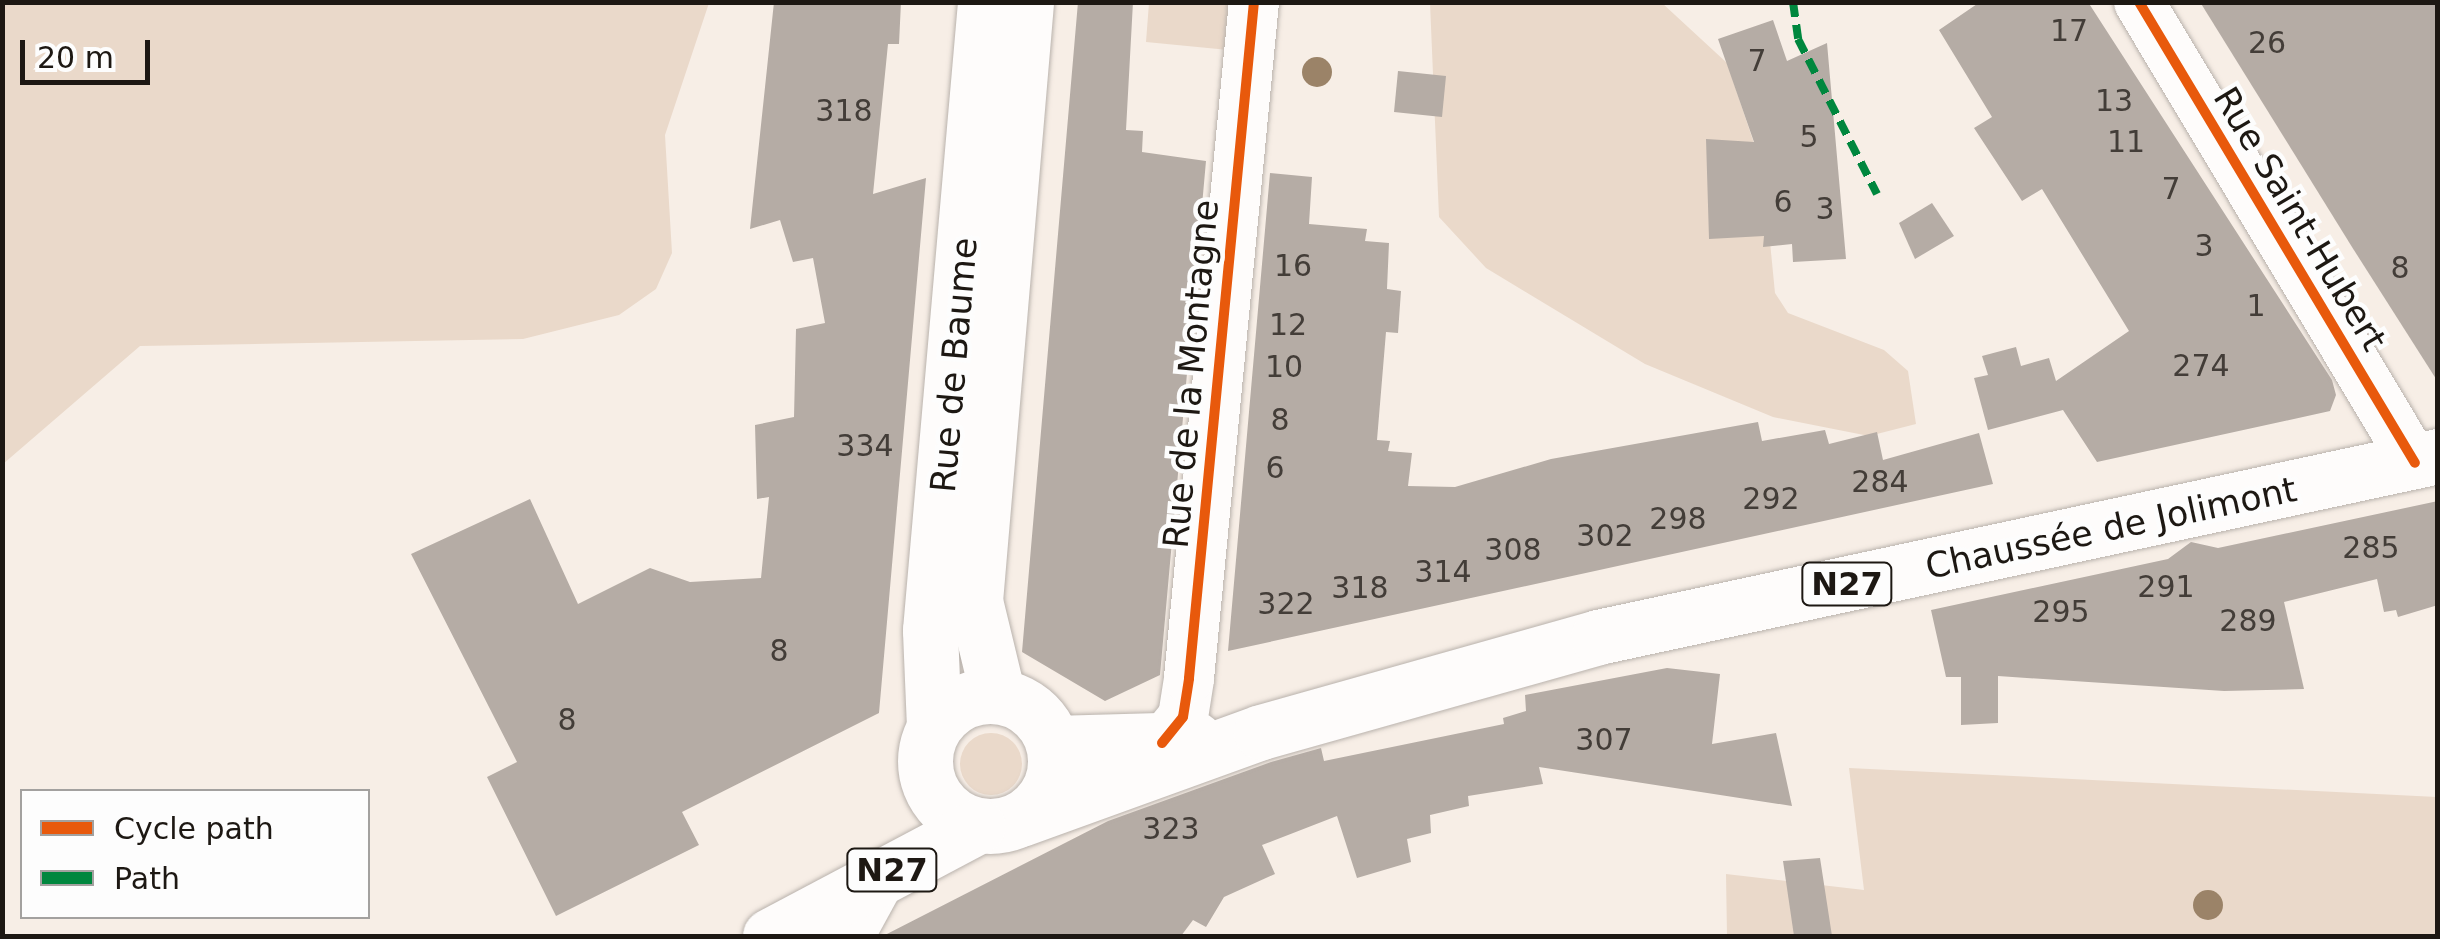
<!DOCTYPE html>
<meta charset="utf-8">
<style>
body{margin:0}
#map{position:relative;width:2440px;height:939px;overflow:hidden;background:#f7eee6;font-family:"DejaVu Sans",sans-serif}
div>[style]{position:absolute}
[style*='--x']{left:calc(var(--x)*1px);top:calc(var(--y)*1px);width:calc(var(--w)*1px);rotate:calc(var(--a)*1deg)}
.green>*{inset:0;background:#ead9ca}
.round{border-radius:50%}
.building>*{inset:0;background:#b5aca5}
.roads{filter:drop-shadow(0 0 2px #b9b2ac) drop-shadow(0 0 2px #b9b2ac)}
.street>*{height:50px;margin:-25px;padding:0 25px;transform-origin:25px;border-radius:25px;background:#fefcfb}
.secondary>*{height:55px;margin:-27.5px;padding:0 27.5px;transform-origin:27.5px;border-radius:27.5px;background:#fefcfb}
.primary>*{height:55px;margin:-27.5px;padding:0 27.5px;transform-origin:27.5px;border-radius:27.5px;background:#fefcfb}
.primary>.ring{margin:-27.5px;padding:0;box-sizing:content-box;background:none;border:55px solid #fefcfb;border-radius:50%}
.quiet>*{height:8px;margin-top:-4px;transform-origin:0;background:repeating-linear-gradient(90deg,#00873e 0 15px,transparent 0 23px)}
.cycleway>*{height:10px;margin:-5px;padding:0 5px;transform-origin:5px;border-radius:5px;background:#e8590c}
.trees>*{width:30px;height:30px;margin:-15px;border-radius:50%;background:#9b8368}
span{translate:-50% -50%;white-space:nowrap;text-align:center;line-height:1.15;-webkit-text-stroke:9px #fdfdfd;paint-order:stroke}
.number-label{font-size:30px;color:#433d38}
.number-label span{-webkit-text-stroke-width:0}
.shield-label span{padding:2px 8px;background:#fdfdfd;border:2px solid;border-radius:8px;-webkit-text-stroke-width:0}
.shield-label{font-size:32px;color:#1d1813;font-weight:700}
.street-label{font-size:35px;color:#1d1813}
.frame{position:absolute;inset:0;border:5px solid #1d1813;pointer-events:none}
.legend{position:absolute;left:20px;top:789px;width:350px;height:130px;box-sizing:border-box;background:#fdfdfd;border:2px solid #a3a19f;margin:0;padding:12px 18px;list-style:none;font-size:30px;color:#1d1813}
.legend li{display:flex;align-items:center;gap:20px;height:50px}
.legend b{width:50px;border:2px solid #a3a19f}
.scale{position:absolute;left:20px;top:40px;width:130px;height:45px;box-sizing:border-box;border:5px solid #1d1813;border-top:0;padding-left:12px;font-size:30px;line-height:35px;white-space:nowrap;color:#1d1813;-webkit-text-stroke:8px #fdfdfd;paint-order:stroke}
</style>
<div id="map">
<div class="green">
<div style="clip-path:polygon(3px 2px,709px 3px,665px 135px,672px 253px,656px 289px,619px 315px,523px 339px,140px 346px,3px 464px)"></div>
<div style="clip-path:polygon(1149px 3px,1254px 3px,1249px 52px,1146px 42px)"></div>
<div style="clip-path:polygon(1430px 3px,1662px 3px,1727px 63px,1763px 170px,1775px 293px,1788px 313px,1884px 350px,1908px 371px,1916px 424px,1869px 436px,1773px 417px,1645px 364px,1486px 268px,1439px 217px)"></div>
<div class="round" style="left:960px;top:733px;width:62px;height:62px"></div>
<div style="clip-path:polygon(1849px 768px,2437px 797px,2437px 936px,1727px 936px,1726px 874px,1864px 890px)"></div>
</div>
<div class="building">
<div style="clip-path:polygon(774px 2px,901px 2px,899px 44px,888px 44px,873px 194px,926px 178px,879px 713px,682px 812px,699px 845px,556px 916px,487px 777px,517px 762px,411px 554px,530px 499px,578px 604px,650px 568px,690px 582px,761px 578px,769px 497px,757px 499px,755px 425px,794px 417px,796px 329px,825px 323px,813px 258px,793px 262px,780px 220px,750px 229px)"></div>
<div style="clip-path:polygon(1078px 2px,1133px 2px,1126px 130px,1143px 131px,1142px 152px,1206px 161px,1160px 675px,1105px 701px,1022px 652px)"></div>
<div style="clip-path:polygon(1980px 2px,2088px 2px,2332px 380px,2336px 395px,2330px 411px,2097px 462px,2063px 410px,1988px 430px,1974px 378px,1988px 375px,1982px 356px,2016px 347px,2021px 366px,2049px 358px,2056px 381px,2129px 331px,2042px 189px,2022px 201px,1974px 128px,1992px 117px,1939px 30px)"></div>
<div style="clip-path:polygon(2200px 2px,2438px 2px,2438px 382px,2352px 247px)"></div>
<div style="clip-path:polygon(1773px 20px,1787px 61px,1827px 43px,1846px 259px,1793px 262px,1792px 244px,1763px 247px,1764px 236px,1709px 239px,1706px 139px,1754px 142px,1718px 39px)"></div>
<div style="clip-path:polygon(1398px 71px,1446px 76px,1442px 117px,1394px 112px)"></div>
<div style="clip-path:polygon(1270px 173px,1312px 177px,1309px 224px,1367px 229px,1365px 241px,1389px 243px,1387px 289px,1401px 291px,1398px 333px,1386px 332px,1377px 440px,1390px 441px,1388px 451px,1412px 453px,1408px 486px,1455px 487px,1551px 459px,1758px 422px,1762px 441px,1825px 430px,1829px 444px,1877px 432px,1883px 460px,1979px 433px,1993px 484px,1228px 651px)"></div>
<div style="clip-path:polygon(1932px 203px,1954px 236px,1915px 259px,1899px 223px)"></div>
<div style="clip-path:polygon(2438px 501px,2438px 605px,2398px 617px,2396px 610px,2384px 612px,2377px 579px,2284px 602px,2304px 689px,2224px 691px,1998px 676px,1998px 723px,1961px 725px,1961px 677px,1946px 677px,1931px 610px,2168px 559px,2191px 542px,2218px 548px)"></div>
<div style="clip-path:polygon(1667px 668px,1720px 674px,1712px 744px,1776px 733px,1792px 806px,1539px 767px,1543px 784px,1468px 796px,1469px 806px,1430px 815px,1431px 833px,1407px 839px,1411px 862px,1357px 878px,1337px 816px,1262px 845px,1275px 874px,1224px 897px,1206px 927px,1193px 920px,1181px 936px,883px 936px,1108px 821px,1271px 762px,1321px 748px,1324px 761px,1504px 724px,1503px 718px,1526px 711px,1525px 695px)"></div>
<div style="clip-path:polygon(1820px 858px,1832px 936px,1794px 936px,1783px 861px)"></div>
</div>
<div class="roads">
<div class="street">
<div style="--x:2139;--y:2;--w:537;--a:59.09"></div>
<div style="--x:1162;--y:743;--w:33;--a:-51"></div>
<div style="--x:1183;--y:717;--w:39;--a:-81"></div>
<div style="--x:1189;--y:678;--w:679;--a:-84.51"></div>
<div style="--x:849;--y:936;--w:71;--a:-61.3"></div>
</div>
<div class="secondary">
<div style="--x:998;--y:696;--w:98;--a:-103.6"></div>
<div style="--x:975;--y:601;--w:601;--a:-85.13"></div>
<div style="--x:934;--y:727;--w:97;--a:-92.4"></div>
<div style="--x:930;--y:630;--w:630;--a:-84.99"></div>
</div>
<div class="primary">
<div class="ring" style="left:925px;top:696px;width:75px;height:75px"></div>
<div style="--x:1053;--y:743;--w:142;--a:-1.6"></div>
<div style="--x:1021;--y:819;--w:255;--a:-19.9"></div>
<div style="--x:1261;--y:732;--w:350;--a:-15.7"></div>
<div style="--x:1598;--y:637;--w:859;--a:-12.16"></div>
<div style="--x:770;--y:936;--w:235;--a:-27.9"></div>
</div>
</div>
<div class="quiet">
<div style="--x:1793;--y:2;--w:37;--a:82"></div>
<div style="--x:1798;--y:39;--w:174;--a:63"></div>
</div>
<div class="cycleway">
<div style="--x:2139;--y:2;--w:537;--a:59.09"></div>
<div style="--x:1162;--y:743;--w:33;--a:-51"></div>
<div style="--x:1183;--y:717;--w:39;--a:-81"></div>
<div style="--x:1189;--y:678;--w:679;--a:-84.51"></div>
</div>
<div class="trees">
<div style="left:1317px;top:72px"></div>
<div style="left:2208px;top:905px"></div>
</div>
<div class="number-label">
<span style="left:2069px;top:31px">17</span>
<span style="left:2267px;top:43px">26</span>
<span style="left:1757px;top:61px">7</span>
<span style="left:2114px;top:101px">13</span>
<span style="left:844px;top:111px">318</span>
<span style="left:1809px;top:137px">5</span>
<span style="left:2126px;top:142px">11</span>
<span style="left:2171px;top:189px">7</span>
<span style="left:1783px;top:202px">6</span>
<span style="left:1825px;top:209px">3</span>
<span style="left:2204px;top:246px">3</span>
<span style="left:1293px;top:266px">16</span>
<span style="left:2400px;top:268px">8</span>
<span style="left:2256px;top:306px">1</span>
<span style="left:1288px;top:325px">12</span>
<span style="left:2201px;top:366px">274</span>
<span style="left:1284px;top:367px">10</span>
<span style="left:1280px;top:420px">8</span>
<span style="left:865px;top:446px">334</span>
<span style="left:1275px;top:468px">6</span>
<span style="left:1880px;top:482px">284</span>
<span style="left:1771px;top:499px">292</span>
<span style="left:1678px;top:519px">298</span>
<span style="left:1605px;top:536px">302</span>
<span style="left:2371px;top:548px">285</span>
<span style="left:1513px;top:550px">308</span>
<span style="left:1443px;top:572px">314</span>
<span style="left:2166px;top:587px">291</span>
<span style="left:1360px;top:588px">318</span>
<span style="left:1286px;top:604px">322</span>
<span style="left:2061px;top:612px">295</span>
<span style="left:2248px;top:621px">289</span>
<span style="left:779px;top:651px">8</span>
<span style="left:567px;top:720px">8</span>
<span style="left:1604px;top:740px">307</span>
<span style="left:1171px;top:829px">323</span>
</div>
<div class="shield-label">
<span style="left:1847px;top:584px">N27</span>
<span style="left:892px;top:870px">N27</span>
</div>
<div class="street-label">
<span style="left:2300px;top:219px;rotate:59deg">Rue Saint-Hubert</span>
<span style="left:954px;top:365px;rotate:-85deg">Rue de Baume</span>
<span style="left:1191px;top:374px;rotate:-85deg">Rue de la Montagne</span>
<span style="left:2111px;top:528px;rotate:-12deg">Chaussée de Jolimont</span>
</div>
<div class="frame"></div>
<ul class="legend">
<li><b style="height:12px;background:#e8590c"></b>Cycle path</li>
<li><b style="height:12px;background:#00873e"></b>Path</li>
</ul>
<div class="scale">20 m</div>
</div>
